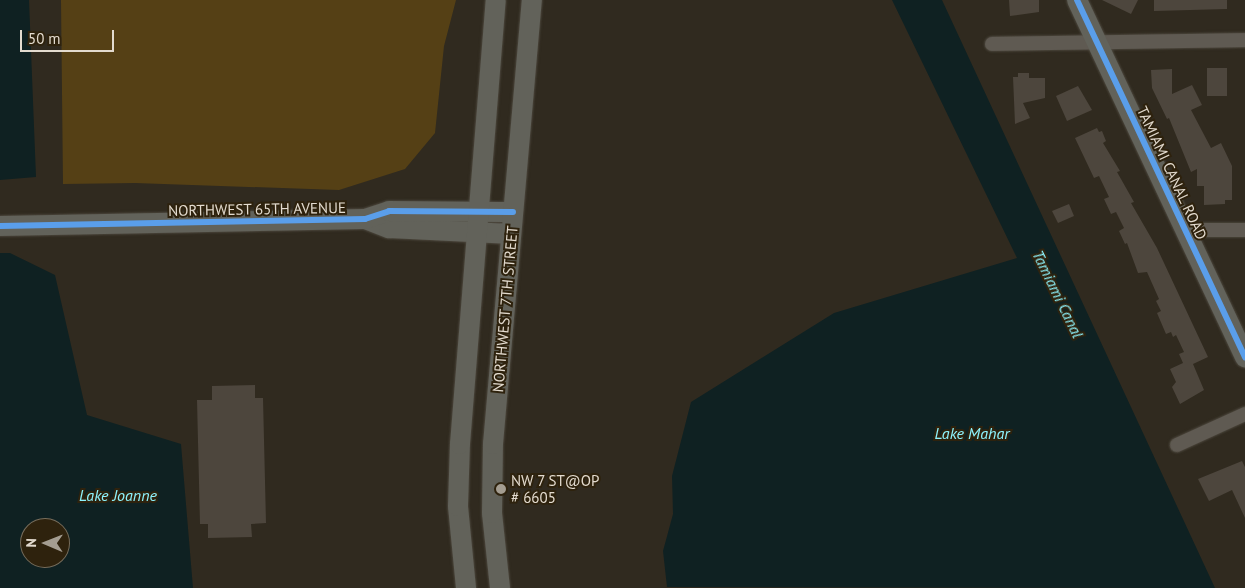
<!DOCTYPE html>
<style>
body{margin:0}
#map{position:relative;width:1245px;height:588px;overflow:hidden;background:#302a1f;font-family:"PT Sans",sans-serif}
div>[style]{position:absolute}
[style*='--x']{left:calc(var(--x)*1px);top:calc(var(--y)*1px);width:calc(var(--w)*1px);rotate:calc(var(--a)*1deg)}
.green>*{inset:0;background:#554015}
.water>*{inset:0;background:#0f2122}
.building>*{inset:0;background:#4d463d}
.roads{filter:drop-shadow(0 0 1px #4c473d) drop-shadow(0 0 1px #4c473d)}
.street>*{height:14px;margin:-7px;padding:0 7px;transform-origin:7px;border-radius:7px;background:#5f5a52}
.secondary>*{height:20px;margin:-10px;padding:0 10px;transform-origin:10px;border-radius:10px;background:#62625a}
.cycleway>*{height:6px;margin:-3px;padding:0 3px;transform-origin:3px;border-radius:3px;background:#5a9eea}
.dots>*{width:14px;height:14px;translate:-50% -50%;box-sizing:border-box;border:2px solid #2e220d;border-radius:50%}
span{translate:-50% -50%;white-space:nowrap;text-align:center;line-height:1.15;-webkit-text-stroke:4px #2e220d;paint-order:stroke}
.street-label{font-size:15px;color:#e3dbcf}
.poi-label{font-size:15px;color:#e3dbcf}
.left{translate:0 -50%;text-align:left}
.water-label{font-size:16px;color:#8df3fd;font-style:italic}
.north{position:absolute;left:20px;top:518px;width:50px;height:50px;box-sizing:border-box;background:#2e220d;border:1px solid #766c5b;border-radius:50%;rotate:271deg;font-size:14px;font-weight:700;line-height:20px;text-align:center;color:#e3dbcf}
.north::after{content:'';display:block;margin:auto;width:18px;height:22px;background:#a49d91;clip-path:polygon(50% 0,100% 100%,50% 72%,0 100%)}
.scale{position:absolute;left:20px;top:30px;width:94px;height:22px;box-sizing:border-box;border:2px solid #e3dbcf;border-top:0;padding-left:6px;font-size:15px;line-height:18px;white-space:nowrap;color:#e3dbcf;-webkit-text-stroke:4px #2e220d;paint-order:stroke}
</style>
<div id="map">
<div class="green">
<div style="clip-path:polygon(61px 0,456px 0,444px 46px,435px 133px,405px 169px,339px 190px,135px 183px,63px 184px)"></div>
</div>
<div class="water">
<div style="clip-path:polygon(0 0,29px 0,36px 177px,0 180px)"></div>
<div style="clip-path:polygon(892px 0,942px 0,1215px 588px,667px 587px,663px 551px,673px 514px,672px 476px,691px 402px,834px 313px,1017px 258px)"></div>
<div style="clip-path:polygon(evenodd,0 253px,10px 253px,55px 275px,87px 415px,181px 444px,193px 588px,0 588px,0 253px,30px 528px,60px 528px,60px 558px,30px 558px,30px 528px)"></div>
</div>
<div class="building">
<div style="clip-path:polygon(1009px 0,1039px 0,1039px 12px,1010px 16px)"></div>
<div style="clip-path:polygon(1102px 0,1138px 0,1131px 14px)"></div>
<div style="clip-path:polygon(1154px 0,1227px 0,1227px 9px,1154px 11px)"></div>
<div style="clip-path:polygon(1207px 68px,1227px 68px,1227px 96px,1207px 96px)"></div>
<div style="clip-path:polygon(1172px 69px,1172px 94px,1192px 85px,1202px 105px,1191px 110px,1211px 148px,1221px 143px,1232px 166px,1232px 200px,1225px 200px,1225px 204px,1204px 205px,1204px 186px,1197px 186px,1197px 169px,1191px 172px,1169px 118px,1167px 119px,1152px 88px,1151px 70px)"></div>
<div style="clip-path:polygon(1018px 73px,1029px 73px,1029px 78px,1045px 78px,1045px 98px,1023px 103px,1030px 118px,1015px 124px,1013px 77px,1018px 77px)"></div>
<div style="clip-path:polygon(1078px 86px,1092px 110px,1067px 121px,1056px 96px)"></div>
<div style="clip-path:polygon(1097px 128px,1099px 132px,1102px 131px,1106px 141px,1103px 143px,1120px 171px,1117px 172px,1134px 202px,1131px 203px,1157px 248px,1208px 357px,1193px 364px,1204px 390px,1180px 404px,1172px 387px,1176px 382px,1170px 369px,1183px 363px,1179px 354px,1184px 352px,1176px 335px,1173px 337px,1171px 332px,1166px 334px,1157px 313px,1161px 311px,1156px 301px,1159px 299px,1147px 272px,1138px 273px,1127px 243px,1125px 244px,1119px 231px,1124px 228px,1116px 212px,1111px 214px,1104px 199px,1109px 197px,1099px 176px,1094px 178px,1075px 138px)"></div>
<div style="clip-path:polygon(1069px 204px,1074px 216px,1058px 223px,1052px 211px)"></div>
<div style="clip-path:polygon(255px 385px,255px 398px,263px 398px,266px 523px,251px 524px,252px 537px,208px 538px,208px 524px,200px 524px,197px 400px,212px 400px,212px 386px)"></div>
<div style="clip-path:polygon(1242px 461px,1245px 467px,1245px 518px,1232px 490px,1209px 501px,1198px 479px)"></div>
</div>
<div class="roads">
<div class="street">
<div style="--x:992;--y:44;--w:253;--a:-0.9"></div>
<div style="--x:1185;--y:230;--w:60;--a:0"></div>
<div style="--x:1177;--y:445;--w:75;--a:-24.5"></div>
</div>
<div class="secondary">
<div style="--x:1077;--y:0;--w:395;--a:64.8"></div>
<div style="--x:365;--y:219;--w:26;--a:21"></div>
<div style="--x:389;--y:228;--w:122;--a:2.8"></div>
<div style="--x:0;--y:226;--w:365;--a:-1.1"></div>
<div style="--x:365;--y:219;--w:25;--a:-18"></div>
<div style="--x:389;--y:211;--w:124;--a:0.5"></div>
<div style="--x:466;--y:588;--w:82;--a:-95.6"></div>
<div style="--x:458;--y:506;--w:62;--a:-88.2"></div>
<div style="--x:460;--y:444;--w:445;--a:-85.4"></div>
<div style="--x:500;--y:588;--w:75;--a:-96.1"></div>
<div style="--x:492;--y:513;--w:69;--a:-89.2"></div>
<div style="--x:493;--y:444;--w:446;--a:-85"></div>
</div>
</div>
<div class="cycleway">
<div style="--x:1077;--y:0;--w:395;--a:64.8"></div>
<div style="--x:0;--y:226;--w:365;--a:-1.1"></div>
<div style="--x:365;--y:219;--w:25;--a:-18"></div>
<div style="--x:389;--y:211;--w:124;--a:0.5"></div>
</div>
<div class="dots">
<div style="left:501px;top:489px;background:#a49d91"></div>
</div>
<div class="street-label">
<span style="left:1172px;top:173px;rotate:65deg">TAMIAMI CANAL ROAD</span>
<span style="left:257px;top:209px;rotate:-1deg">NORTHWEST 65TH AVENUE</span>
<span style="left:505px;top:309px;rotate:-85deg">NORTHWEST 7TH STREET</span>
</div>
<div class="poi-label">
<span class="left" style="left:511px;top:489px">NW 7 ST@OP<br># 6605</span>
</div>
<div class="water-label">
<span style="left:1058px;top:294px;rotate:64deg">Tamiami Canal</span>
<span style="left:972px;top:433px">Lake Mahar</span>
<span style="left:118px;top:495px">Lake Joanne</span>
</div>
<div class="north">N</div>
<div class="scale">50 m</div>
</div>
